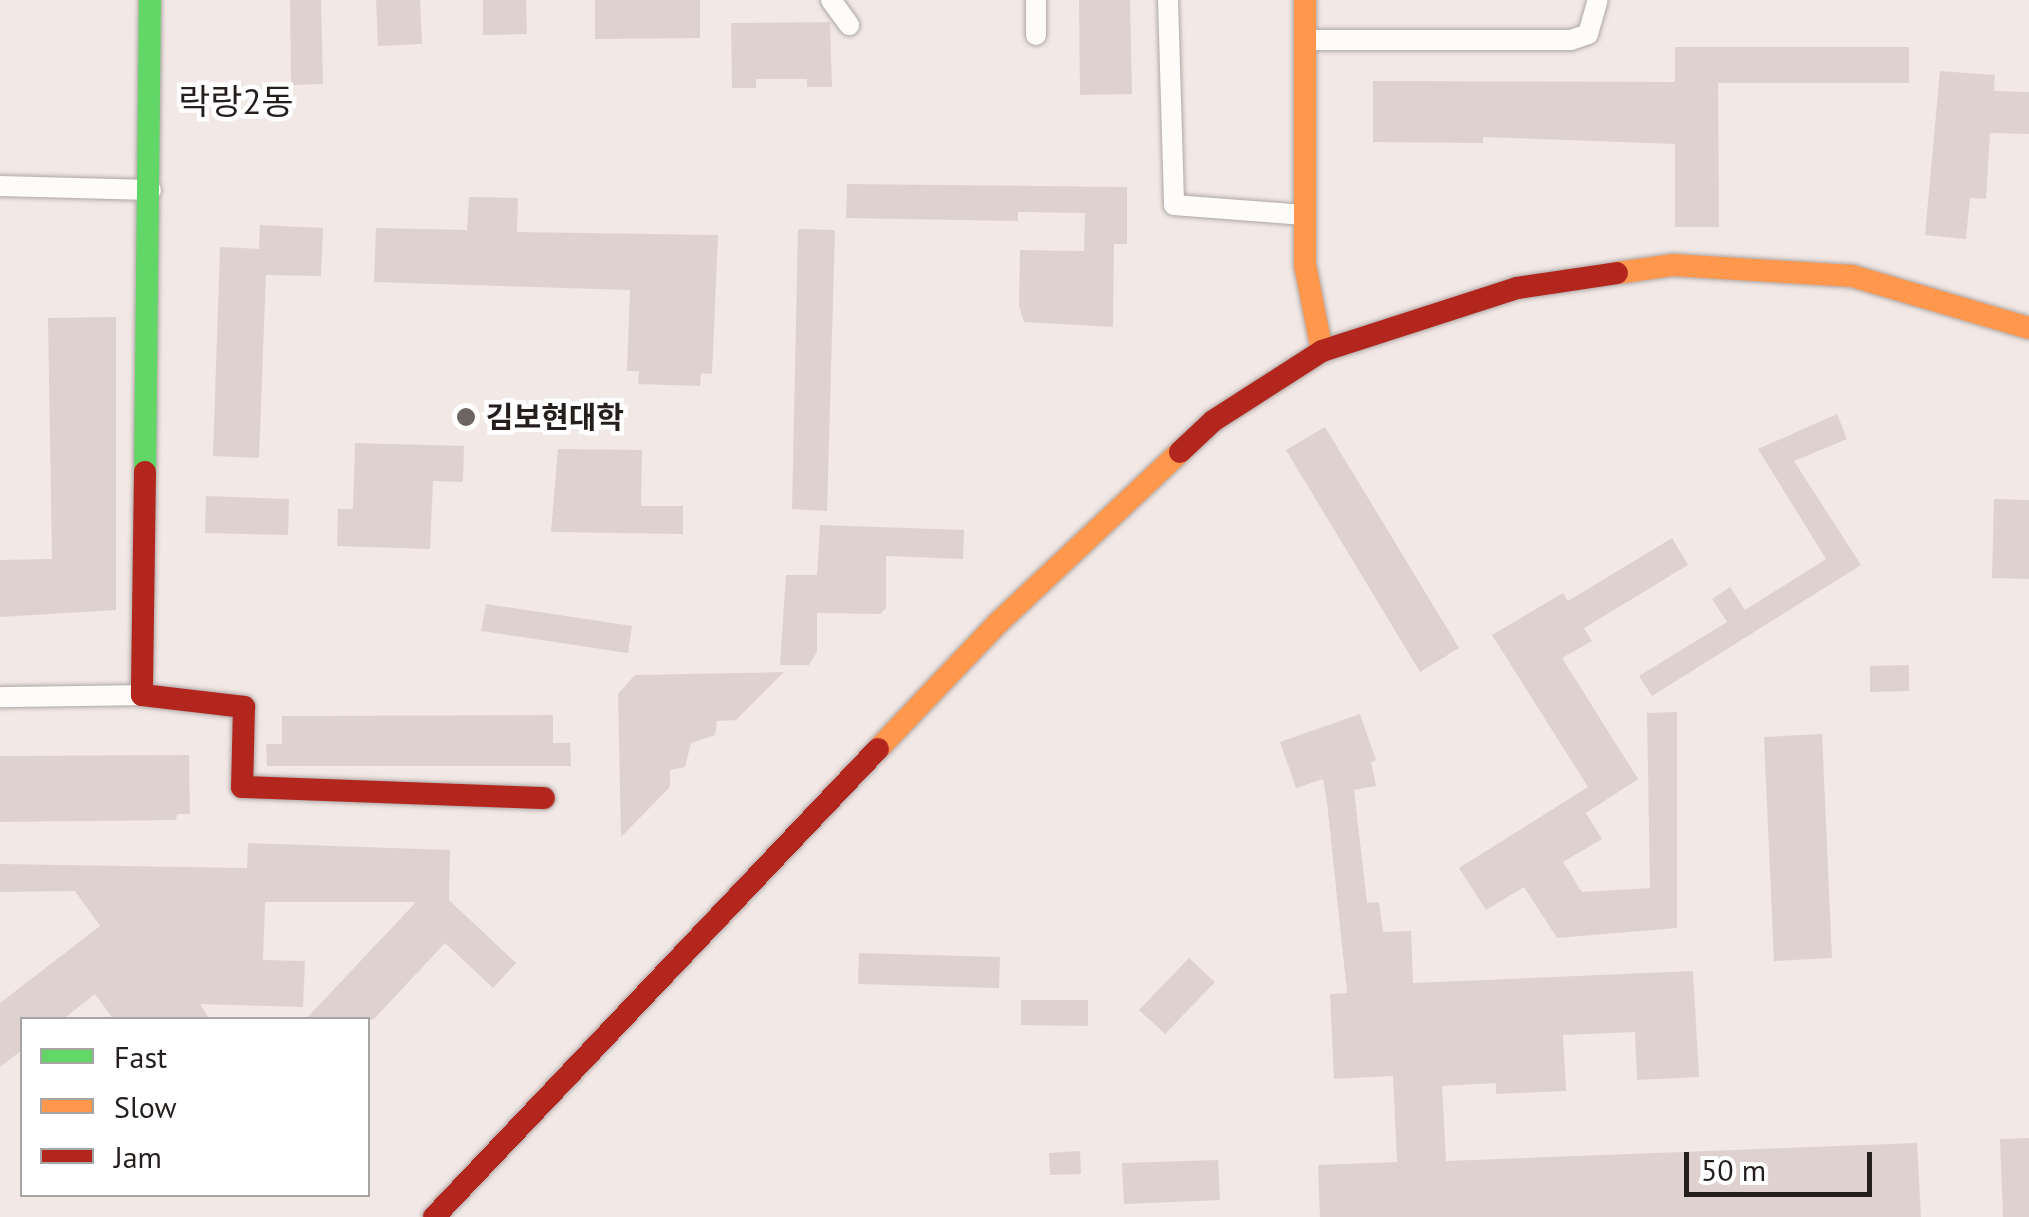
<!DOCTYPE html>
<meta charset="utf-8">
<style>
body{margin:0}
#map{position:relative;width:2029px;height:1217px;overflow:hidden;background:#f2e8e5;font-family:"PT Sans","Noto Sans KR",sans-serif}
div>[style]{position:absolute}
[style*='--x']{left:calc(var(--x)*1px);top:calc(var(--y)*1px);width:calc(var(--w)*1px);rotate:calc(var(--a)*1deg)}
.building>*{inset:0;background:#e0d1d1}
.roads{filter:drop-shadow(0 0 2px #aea7a5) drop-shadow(0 0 2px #aea7a5)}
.street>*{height:20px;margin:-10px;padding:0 10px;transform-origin:10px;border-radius:10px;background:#fdfcfb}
.fast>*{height:22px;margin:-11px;padding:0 11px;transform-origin:11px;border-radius:11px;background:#63d668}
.slow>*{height:22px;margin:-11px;padding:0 11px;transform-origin:11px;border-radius:11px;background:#ff974d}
.jam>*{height:22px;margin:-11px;padding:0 11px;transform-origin:11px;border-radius:11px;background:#b3261e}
.dots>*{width:28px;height:28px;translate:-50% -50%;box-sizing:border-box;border:5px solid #fff;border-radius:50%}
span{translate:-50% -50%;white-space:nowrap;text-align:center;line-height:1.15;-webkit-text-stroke:9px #fff;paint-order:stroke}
.poi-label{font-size:30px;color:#241e1c;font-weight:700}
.left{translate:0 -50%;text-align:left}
.quarter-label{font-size:35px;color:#241e1c}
.legend{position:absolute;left:20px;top:1017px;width:350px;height:180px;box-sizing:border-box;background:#fff;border:2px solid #a7a5a4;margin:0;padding:12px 18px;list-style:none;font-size:30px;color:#241e1c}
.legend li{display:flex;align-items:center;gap:20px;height:50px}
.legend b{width:50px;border:2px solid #a7a5a4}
.scale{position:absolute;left:1684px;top:1152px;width:188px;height:45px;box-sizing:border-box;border:5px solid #241e1c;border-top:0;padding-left:12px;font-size:30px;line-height:35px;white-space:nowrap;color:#241e1c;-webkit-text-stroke:8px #fff;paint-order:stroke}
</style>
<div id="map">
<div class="building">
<div style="clip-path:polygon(290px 0,321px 0,323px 84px,291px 85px)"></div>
<div style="clip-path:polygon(376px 0,420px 0,422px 44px,378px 46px)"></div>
<div style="clip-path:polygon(483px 0,526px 0,527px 34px,483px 35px)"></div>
<div style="clip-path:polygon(595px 0,700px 0,700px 38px,595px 39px)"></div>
<div style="clip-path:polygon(1079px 0,1130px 0,1132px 94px,1080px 95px)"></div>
<div style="clip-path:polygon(830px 22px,832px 87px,807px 87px,807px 79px,756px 79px,756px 88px,732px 88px,731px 23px)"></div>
<div style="clip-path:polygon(1675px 47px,1909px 47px,1909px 83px,1718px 83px,1719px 227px,1675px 227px,1675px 144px,1483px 137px,1483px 143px,1373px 142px,1373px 81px,1675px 82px)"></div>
<div style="clip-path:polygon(1940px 71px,1995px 75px,1994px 91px,2029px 92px,2029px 134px,1990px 133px,1986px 199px,1970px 198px,1966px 239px,1925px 235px)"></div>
<div style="clip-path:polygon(847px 184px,1127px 187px,1127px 244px,1114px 244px,1113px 327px,1024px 322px,1019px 306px,1020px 250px,1084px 251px,1085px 213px,1018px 212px,1018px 221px,846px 218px)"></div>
<div style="clip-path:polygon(469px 197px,518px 198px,517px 232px,718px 235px,712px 374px,701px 373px,700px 386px,638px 384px,639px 371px,627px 371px,630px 290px,374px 282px,376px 228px,467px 230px)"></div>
<div style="clip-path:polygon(260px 225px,323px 228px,321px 276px,266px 275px,259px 458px,213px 456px,220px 247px,259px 249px)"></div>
<div style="clip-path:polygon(798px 229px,835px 230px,827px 511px,792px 509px)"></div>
<div style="clip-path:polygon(116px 317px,116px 610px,0 617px,0 560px,52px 559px,48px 318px)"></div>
<div style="clip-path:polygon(1837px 414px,1847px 439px,1794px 461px,1861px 565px,1652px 696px,1639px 676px,1727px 622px,1712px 599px,1730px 587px,1745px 610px,1826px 559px,1758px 449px)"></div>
<div style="clip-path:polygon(1325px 427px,1459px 648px,1420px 672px,1286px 450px)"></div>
<div style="clip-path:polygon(355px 443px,464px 446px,463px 482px,433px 481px,430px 549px,337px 546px,338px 509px,353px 509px)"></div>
<div style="clip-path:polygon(558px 449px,642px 450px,641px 506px,683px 506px,683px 534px,551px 532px)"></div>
<div style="clip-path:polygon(206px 496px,289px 499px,288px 535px,205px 533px)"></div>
<div style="clip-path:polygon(1994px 499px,2029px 500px,2029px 579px,1992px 578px)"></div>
<div style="clip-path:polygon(820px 525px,964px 530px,963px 559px,886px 556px,886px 608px,880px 614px,817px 613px,817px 652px,809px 665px,780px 665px,786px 575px,817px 575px)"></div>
<div style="clip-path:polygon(1672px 538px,1688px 565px,1584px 628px,1592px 641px,1562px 658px,1638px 779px,1586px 813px,1602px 839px,1563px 862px,1582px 892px,1650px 888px,1647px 713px,1677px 712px,1677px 928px,1557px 938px,1524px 887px,1486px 910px,1459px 868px,1588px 787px,1492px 635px,1563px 593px,1568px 601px)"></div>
<div style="clip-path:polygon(486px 604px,632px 626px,628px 653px,481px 631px)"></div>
<div style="clip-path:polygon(1909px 665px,1909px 691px,1870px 692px,1870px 666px)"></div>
<div style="clip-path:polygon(784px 672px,736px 720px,717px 721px,715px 735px,691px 743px,685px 767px,670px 770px,670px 787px,621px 837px,618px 694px,635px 675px)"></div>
<div style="clip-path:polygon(1360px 714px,1376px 760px,1371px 762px,1376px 786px,1354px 790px,1367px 903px,1379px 902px,1383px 932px,1411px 931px,1413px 983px,1693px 971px,1699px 1077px,1637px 1080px,1635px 1032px,1563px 1035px,1566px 1091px,1496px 1094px,1496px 1083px,1442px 1086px,1446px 1161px,1917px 1143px,1921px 1217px,1320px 1217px,1318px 1165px,1397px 1162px,1393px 1076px,1334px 1079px,1330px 994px,1347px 993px,1327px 802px,1323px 779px,1296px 788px,1280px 742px)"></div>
<div style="clip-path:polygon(553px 715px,553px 743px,570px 743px,571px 766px,267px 766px,266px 744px,282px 744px,282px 716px)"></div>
<div style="clip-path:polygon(1822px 734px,1832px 958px,1774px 961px,1764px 737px)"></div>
<div style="clip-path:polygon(189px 755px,190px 814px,177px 814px,176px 820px,0 822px,0 756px)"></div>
<div style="clip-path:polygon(248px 843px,450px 850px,449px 900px,516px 963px,493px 988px,445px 943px,373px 1020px,305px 1020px,416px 902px,265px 902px,263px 960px,305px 961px,303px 1007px,200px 1004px,210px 1020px,114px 1020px,95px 994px,62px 1020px,22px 1020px,22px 1050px,0 1067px,0 1003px,100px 926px,75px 891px,0 892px,0 864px,247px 868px)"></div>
<div style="clip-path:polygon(859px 953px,1000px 957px,999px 988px,858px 984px)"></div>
<div style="clip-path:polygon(1189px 958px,1215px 982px,1165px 1034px,1139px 1010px)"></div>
<div style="clip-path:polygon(1021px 1000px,1088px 1000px,1088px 1026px,1021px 1025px)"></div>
<div style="clip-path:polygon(2029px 1138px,2029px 1217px,2003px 1217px,2000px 1139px)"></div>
<div style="clip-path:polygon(1080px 1151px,1081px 1174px,1050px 1175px,1049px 1153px)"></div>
<div style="clip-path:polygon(1218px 1160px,1220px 1200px,1124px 1204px,1122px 1163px)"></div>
</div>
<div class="roads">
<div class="street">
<div style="--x:831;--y:0;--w:31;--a:54"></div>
<div style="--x:1036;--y:0;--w:35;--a:90"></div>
<div style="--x:1168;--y:0;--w:205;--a:88.3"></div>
<div style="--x:1174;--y:205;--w:131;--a:4.4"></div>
<div style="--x:1305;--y:40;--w:266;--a:0"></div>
<div style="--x:1571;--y:40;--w:18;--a:-19"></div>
<div style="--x:1588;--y:34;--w:35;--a:-74"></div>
<div style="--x:0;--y:186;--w:151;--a:1.5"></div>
<div style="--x:0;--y:697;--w:142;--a:-0.8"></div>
</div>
<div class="fast">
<div style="--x:145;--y:472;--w:472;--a:-89.4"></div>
</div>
<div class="slow">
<div style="--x:1305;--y:0;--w:265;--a:90"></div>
<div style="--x:1305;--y:265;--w:88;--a:78.8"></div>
<div style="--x:1617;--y:273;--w:57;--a:-8.1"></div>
<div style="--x:1673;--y:265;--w:179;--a:3.5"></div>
<div style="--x:1852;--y:276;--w:184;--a:16.4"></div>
<div style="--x:878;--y:749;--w:174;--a:-46.4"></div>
<div style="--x:998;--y:623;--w:250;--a:-43.2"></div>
</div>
<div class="jam">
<div style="--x:1180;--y:452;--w:45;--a:-43.2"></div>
<div style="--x:1213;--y:421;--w:130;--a:-32.7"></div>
<div style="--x:1322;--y:351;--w:205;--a:-17.9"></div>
<div style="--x:1517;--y:288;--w:101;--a:-8.5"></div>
<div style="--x:145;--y:472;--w:223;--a:90.8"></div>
<div style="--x:142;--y:695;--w:103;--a:6.7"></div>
<div style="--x:244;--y:707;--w:80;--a:91.4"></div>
<div style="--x:242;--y:787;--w:302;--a:2.1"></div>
<div style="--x:434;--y:1217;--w:645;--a:-46.51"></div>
</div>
</div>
<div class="dots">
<div style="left:466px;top:417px;background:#6c6562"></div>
</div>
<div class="poi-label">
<span class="left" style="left:486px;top:417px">김보현대학</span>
</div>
<div class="quarter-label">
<span style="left:236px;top:101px">락랑2동</span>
</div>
<ul class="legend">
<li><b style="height:12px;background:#63d668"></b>Fast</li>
<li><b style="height:12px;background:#ff974d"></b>Slow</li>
<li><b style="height:12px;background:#b3261e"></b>Jam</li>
</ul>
<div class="scale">50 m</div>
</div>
